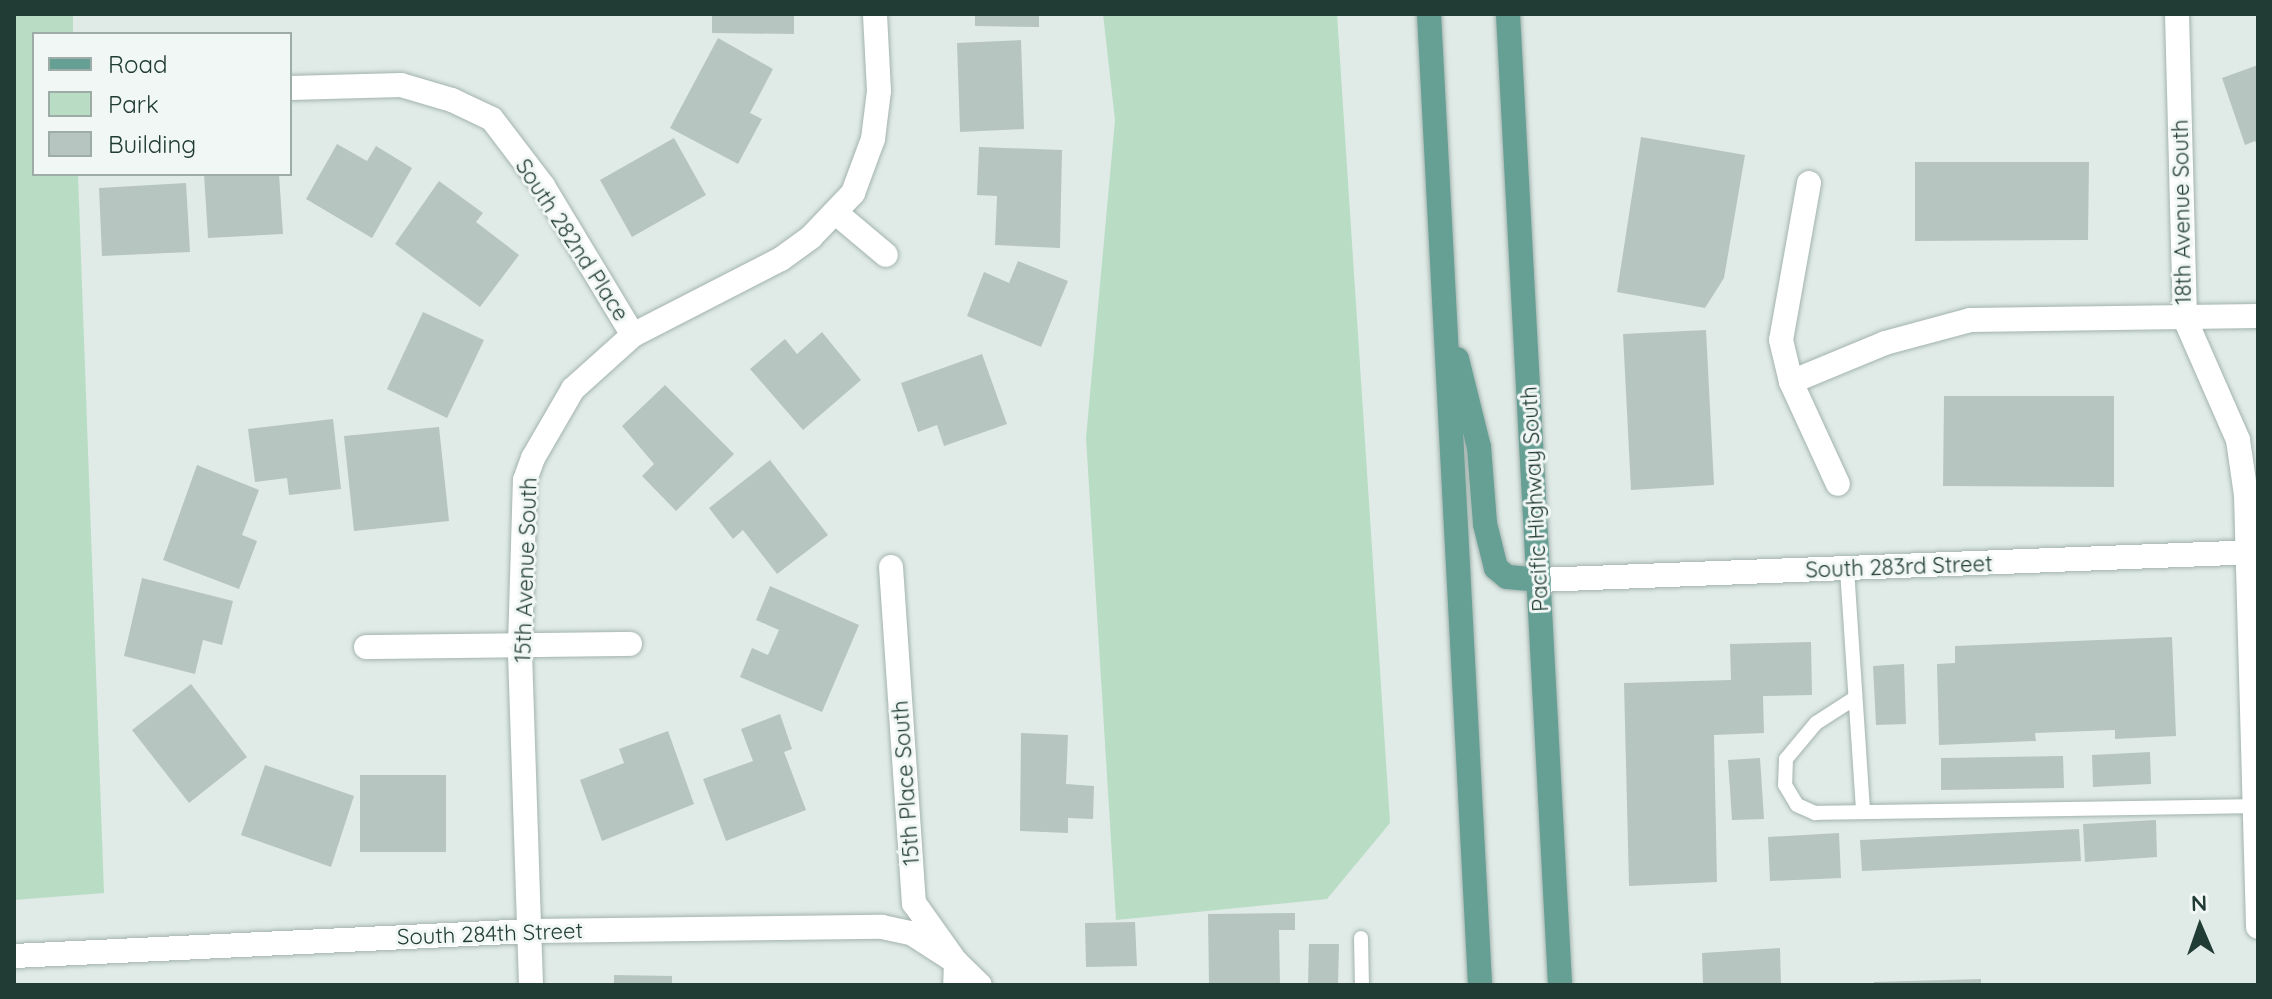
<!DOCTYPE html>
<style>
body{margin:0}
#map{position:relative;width:2272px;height:999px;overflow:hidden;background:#e0ebe7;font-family:Quicksand,sans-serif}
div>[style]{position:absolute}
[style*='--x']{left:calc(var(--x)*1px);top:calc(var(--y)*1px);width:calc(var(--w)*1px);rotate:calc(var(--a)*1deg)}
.green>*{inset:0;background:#b9dcc5}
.building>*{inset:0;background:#b6c5c0}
.roads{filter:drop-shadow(0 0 2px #a3b3ae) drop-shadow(0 0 2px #a3b3ae)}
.service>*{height:14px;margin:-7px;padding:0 7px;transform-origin:7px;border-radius:7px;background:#fff}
.minor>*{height:24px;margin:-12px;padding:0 12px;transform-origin:12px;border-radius:12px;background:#fff}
.tertiary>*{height:24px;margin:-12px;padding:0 12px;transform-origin:12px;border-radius:12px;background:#fff}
.primary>*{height:24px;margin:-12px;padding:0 12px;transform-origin:12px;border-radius:12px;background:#669f94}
span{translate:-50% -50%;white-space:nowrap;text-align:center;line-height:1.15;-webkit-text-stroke:6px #f1f7f4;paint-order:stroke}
.street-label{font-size:22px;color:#213b35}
.frame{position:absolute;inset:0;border:16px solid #213b35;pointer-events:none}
.legend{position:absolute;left:32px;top:32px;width:260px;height:144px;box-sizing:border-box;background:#f1f7f4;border:2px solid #9eaca8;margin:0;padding:10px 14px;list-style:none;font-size:24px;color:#213b35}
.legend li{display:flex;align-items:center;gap:16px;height:40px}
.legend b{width:40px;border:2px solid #9eaca8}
.north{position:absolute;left:2160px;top:887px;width:80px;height:80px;-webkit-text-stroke:6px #f1f7f4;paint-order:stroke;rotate:358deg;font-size:22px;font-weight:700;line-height:32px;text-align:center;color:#213b35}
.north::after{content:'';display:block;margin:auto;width:28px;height:36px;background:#213b35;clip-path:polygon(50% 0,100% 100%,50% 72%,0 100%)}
</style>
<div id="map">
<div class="green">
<div style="clip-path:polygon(14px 14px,73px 14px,73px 34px,34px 34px,34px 174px,78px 174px,104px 893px,14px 900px)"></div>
<div style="clip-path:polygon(1103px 14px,1337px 14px,1390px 823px,1327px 899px,1116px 920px,1086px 438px,1115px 120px)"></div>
</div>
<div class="building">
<div style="clip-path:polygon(712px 14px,794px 14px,794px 34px,712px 33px)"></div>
<div style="clip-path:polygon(975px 14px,1039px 14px,1039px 27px,975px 26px)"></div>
<div style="clip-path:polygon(718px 38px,773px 69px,750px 113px,762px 119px,738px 164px,670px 128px)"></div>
<div style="clip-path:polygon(1021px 40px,1024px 129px,960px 132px,957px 43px)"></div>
<div style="clip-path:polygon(2258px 65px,2258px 148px,2255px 141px,2245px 145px,2222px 78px)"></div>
<div style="clip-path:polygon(1641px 137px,1745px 155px,1724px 278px,1705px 308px,1617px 292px)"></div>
<div style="clip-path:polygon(674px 138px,706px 195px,632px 237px,600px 180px)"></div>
<div style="clip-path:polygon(337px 144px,367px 161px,376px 146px,412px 168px,372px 238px,306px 199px)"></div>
<div style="clip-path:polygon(979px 147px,1062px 150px,1060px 248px,995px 245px,997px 196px,977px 195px)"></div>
<div style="clip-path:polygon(1915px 162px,2089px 162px,2088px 240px,1915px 241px)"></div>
<div style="clip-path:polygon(204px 174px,279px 174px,283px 234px,208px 238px)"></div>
<div style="clip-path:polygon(439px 181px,483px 213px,476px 222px,519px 255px,480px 307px,395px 244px)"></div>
<div style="clip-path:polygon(186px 183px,190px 252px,102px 256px,99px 188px)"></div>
<div style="clip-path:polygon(1018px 261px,1068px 281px,1041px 347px,967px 316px,984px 272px,1009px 283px)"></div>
<div style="clip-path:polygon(423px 312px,484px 340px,447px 418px,387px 389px)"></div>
<div style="clip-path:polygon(1706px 330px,1714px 485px,1631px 490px,1623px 334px)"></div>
<div style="clip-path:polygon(822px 332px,861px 380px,803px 430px,750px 369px,785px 339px,797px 354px)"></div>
<div style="clip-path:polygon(982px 354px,1007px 424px,944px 446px,937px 425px,918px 432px,901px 383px)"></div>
<div style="clip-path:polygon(665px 385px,734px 454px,676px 511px,642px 476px,654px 464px,622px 426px)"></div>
<div style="clip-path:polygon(1944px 396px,2114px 396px,2114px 487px,1943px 486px)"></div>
<div style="clip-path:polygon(333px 419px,341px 489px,289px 495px,287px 478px,255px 482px,248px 429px)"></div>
<div style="clip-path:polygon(439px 427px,449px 521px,354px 531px,344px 436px)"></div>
<div style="clip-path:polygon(770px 460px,828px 535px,777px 574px,743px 530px,733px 539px,709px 508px)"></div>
<div style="clip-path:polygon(197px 465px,259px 490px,242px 535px,257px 541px,239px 589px,163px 560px)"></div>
<div style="clip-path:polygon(142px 578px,233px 601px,222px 645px,203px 640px,195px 674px,124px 656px)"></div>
<div style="clip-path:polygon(770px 586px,859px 625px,822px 712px,740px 677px,752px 648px,768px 655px,779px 630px,756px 620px)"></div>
<div style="clip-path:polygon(2172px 637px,2176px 736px,2115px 739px,2115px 730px,2035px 733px,2036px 741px,1939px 745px,1937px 664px,1955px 663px,1955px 646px)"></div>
<div style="clip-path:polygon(1811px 642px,1812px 695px,1763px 696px,1764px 733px,1714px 735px,1717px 882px,1629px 886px,1624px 683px,1731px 680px,1730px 644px)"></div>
<div style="clip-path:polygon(1904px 664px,1906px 724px,1876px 725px,1873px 666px)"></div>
<div style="clip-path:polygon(191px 684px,247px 757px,189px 803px,132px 730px)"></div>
<div style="clip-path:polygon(780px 714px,792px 749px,784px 752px,806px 810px,726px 841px,703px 779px,753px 761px,741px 729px)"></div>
<div style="clip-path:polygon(668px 731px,694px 804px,602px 841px,580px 780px,624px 763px,619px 749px)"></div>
<div style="clip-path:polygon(1021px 733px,1068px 735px,1066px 784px,1094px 786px,1093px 819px,1068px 818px,1068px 833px,1020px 831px)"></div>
<div style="clip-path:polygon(2150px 752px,2151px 784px,2093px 787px,2092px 755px)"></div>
<div style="clip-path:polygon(2063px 756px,2064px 788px,1941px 790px,1941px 758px)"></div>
<div style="clip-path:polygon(1760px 758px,1764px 819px,1732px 820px,1728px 760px)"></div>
<div style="clip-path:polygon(265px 765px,354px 796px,331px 867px,241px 835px)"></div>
<div style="clip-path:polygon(360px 775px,446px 775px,446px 852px,360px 852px)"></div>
<div style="clip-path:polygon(2156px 820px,2157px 857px,2085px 862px,2083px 824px)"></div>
<div style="clip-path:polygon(2079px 829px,2081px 861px,1862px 871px,1860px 840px)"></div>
<div style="clip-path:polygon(1839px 833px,1841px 878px,1770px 881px,1768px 837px)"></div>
<div style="clip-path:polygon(1295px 913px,1295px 930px,1279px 930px,1280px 985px,1209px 985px,1208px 914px)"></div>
<div style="clip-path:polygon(1135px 922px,1137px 966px,1086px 967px,1085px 923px)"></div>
<div style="clip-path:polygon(1309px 944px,1339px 944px,1338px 985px,1308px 985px)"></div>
<div style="clip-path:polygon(1780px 948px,1781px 985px,1703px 985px,1702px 953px)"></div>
<div style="clip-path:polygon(614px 975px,672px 976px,672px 985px,614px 985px)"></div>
<div style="clip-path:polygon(1981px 979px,1981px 985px,1875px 985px,1874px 982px)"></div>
</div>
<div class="roads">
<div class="service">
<div style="--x:1847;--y:569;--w:241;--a:86.2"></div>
<div style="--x:1855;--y:698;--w:46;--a:147.3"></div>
<div style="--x:1816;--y:723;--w:47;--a:129.8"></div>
<div style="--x:1786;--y:759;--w:26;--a:92"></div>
<div style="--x:1785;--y:785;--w:23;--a:59"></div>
<div style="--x:1797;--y:805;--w:20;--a:24"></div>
<div style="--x:1815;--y:813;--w:440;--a:-0.9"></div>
<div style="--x:1361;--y:938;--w:47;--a:88.8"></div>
</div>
<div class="minor">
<div style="--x:2177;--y:14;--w:305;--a:88.5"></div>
<div style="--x:2185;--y:319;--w:132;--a:66.3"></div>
<div style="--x:2238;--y:440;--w:56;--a:81.7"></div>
<div style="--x:2246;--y:495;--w:432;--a:88.4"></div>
<div style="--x:290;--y:88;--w:111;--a:-1.5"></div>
<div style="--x:401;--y:85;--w:53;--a:16.4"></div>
<div style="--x:452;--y:100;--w:44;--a:25.4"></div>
<div style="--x:492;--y:119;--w:84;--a:52.7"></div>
<div style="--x:543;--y:186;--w:174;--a:58.9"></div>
<div style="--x:1809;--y:183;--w:159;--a:100.1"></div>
<div style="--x:1781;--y:340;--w:43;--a:76.6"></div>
<div style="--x:1791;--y:382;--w:112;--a:65.3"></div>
<div style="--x:836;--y:213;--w:65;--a:40"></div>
<div style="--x:1791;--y:382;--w:102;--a:-22.5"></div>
<div style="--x:1885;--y:343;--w:88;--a:-15.1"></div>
<div style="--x:1970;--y:320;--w:288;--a:-0.8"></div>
<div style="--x:891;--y:567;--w:337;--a:86.1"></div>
<div style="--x:914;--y:903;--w:72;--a:54.6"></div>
<div style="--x:956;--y:962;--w:23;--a:92"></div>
<div style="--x:1539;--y:580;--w:720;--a:-2.23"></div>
<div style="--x:366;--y:647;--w:264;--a:-0.7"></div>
<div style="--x:531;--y:985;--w:339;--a:-91.9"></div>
<div style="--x:520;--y:646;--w:166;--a:-88.3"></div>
<div style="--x:525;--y:480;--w:23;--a:-70"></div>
<div style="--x:533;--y:458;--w:80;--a:-59.9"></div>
<div style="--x:573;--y:389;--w:81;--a:-42"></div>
<div style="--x:633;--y:335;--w:166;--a:-27.2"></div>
<div style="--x:781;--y:259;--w:37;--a:-36"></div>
<div style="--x:811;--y:237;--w:61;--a:-46.3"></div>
<div style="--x:853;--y:193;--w:58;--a:-69.7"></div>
<div style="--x:873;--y:139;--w:48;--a:-82.9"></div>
<div style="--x:879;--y:91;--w:77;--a:-93"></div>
</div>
<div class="tertiary">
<div style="--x:14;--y:956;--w:518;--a:-2.77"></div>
<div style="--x:531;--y:931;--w:351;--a:-0.7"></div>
<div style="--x:882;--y:927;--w:30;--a:12"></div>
<div style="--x:911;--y:933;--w:54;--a:32.8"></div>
<div style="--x:956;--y:962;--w:33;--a:44"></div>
</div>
<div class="primary">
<div style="--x:1429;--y:14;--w:972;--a:86.99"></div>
<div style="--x:1508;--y:14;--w:972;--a:86.93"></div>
<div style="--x:1457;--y:359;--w:91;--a:76"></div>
<div style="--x:1479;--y:447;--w:77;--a:85.5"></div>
<div style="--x:1485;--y:524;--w:45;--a:76"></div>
<div style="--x:1496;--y:568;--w:14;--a:39"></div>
<div style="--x:1507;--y:577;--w:32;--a:5"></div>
</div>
</div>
<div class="street-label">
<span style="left:2182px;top:212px;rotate:-91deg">18th Avenue South</span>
<span style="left:572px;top:240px;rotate:57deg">South 282nd Place</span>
<span style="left:1535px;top:499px;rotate:-93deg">Pacific Highway South</span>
<span style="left:1899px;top:567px;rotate:-2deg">South 283rd Street</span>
<span style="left:526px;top:570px;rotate:-88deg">15th Avenue South</span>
<span style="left:906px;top:783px;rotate:-94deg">15th Place South</span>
<span style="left:490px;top:934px;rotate:-2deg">South 284th Street</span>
</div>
<div class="frame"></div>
<ul class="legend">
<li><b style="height:10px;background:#669f94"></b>Road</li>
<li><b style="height:22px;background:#b9dcc5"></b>Park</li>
<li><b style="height:22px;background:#b6c5c0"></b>Building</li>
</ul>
<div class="north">N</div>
</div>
